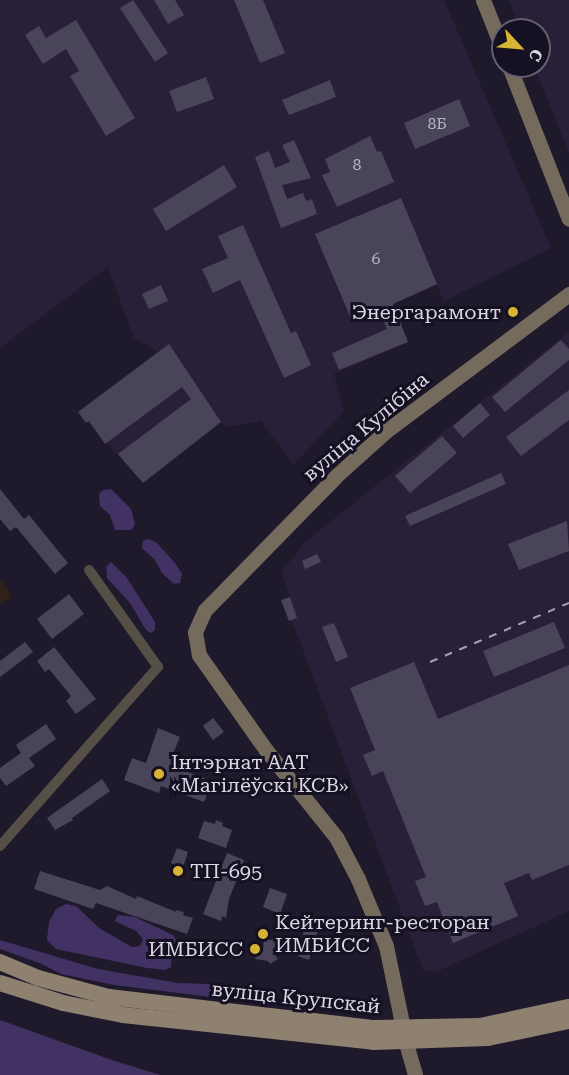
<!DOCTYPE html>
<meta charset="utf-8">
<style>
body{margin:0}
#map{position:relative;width:569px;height:1075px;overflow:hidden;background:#1f192c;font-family:"Roboto Serif",serif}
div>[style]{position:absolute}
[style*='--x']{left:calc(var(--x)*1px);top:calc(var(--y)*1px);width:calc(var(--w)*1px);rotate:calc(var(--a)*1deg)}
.built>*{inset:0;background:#282039}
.education>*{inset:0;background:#302017}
.green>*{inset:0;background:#423163}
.building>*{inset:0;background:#4a445a}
.street>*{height:10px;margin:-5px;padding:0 5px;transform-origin:5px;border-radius:5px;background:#554f46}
.secondary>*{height:15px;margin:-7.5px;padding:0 7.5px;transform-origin:7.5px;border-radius:7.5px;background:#756b5d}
.primary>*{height:16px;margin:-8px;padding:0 8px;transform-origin:8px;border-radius:8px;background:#8e816f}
.rail>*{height:2px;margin-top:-1px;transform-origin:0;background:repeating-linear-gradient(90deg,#a39faf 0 8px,transparent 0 16px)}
.dots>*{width:16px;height:16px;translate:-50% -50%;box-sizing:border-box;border:3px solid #151022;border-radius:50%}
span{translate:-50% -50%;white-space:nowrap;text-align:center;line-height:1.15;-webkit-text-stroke:6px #151022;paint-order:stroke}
.number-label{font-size:16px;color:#b6b2c2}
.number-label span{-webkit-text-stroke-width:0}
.poi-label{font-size:20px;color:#dad7e5}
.right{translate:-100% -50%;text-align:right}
.left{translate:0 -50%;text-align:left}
.street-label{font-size:20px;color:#dad7e5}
.north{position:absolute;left:491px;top:18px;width:60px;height:60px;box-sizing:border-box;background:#151022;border:2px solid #646070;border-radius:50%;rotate:116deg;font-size:16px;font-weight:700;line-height:24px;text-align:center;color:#dad7e5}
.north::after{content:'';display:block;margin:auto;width:21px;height:27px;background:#d7b434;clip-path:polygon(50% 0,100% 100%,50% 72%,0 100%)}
</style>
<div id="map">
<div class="built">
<div style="clip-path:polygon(0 0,444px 0,551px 248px,444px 301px,437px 285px,393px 304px,408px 342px,334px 374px,344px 411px,293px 465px,261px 421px,226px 427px,221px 422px,143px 483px,78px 412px,158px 352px,134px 338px,108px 267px,0 348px)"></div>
<div style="clip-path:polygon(509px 0,569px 0,569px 153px,534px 66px,539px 66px,539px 30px,520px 30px)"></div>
<div style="clip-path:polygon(569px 332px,569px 911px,436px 972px,423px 970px,292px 621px,289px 621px,282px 600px,290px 597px,281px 572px,306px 541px)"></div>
</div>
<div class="education">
<div style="clip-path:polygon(0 579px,12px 596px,0 604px)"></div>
</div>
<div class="green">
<div style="clip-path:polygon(111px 489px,131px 509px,135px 524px,132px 530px,115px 530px,110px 515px,100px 506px,99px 494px,103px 490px)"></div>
<div style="clip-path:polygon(148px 539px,156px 542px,175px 563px,182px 574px,180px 583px,174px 584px,162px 573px,155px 560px,142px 548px,143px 541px)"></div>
<div style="clip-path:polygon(111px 562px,127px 578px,155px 622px,155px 630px,151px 633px,146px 630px,130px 603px,107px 578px,106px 567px)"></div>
<div style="clip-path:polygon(66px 904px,76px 906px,99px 928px,132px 947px,140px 946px,143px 939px,136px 931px,115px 921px,118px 915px,135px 917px,173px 935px,176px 940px,172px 951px,171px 967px,165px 970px,147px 968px,56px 949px,47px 940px,49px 922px,56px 909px)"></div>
<div style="clip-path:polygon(0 940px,98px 969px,178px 983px,238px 985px,238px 991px,213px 990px,211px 997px,114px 985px,61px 974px,42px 964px,0 949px)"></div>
<div style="clip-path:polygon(0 1020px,112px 1060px,160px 1075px,0 1075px)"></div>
</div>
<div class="building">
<div style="clip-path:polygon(133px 0,168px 53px,155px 62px,120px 8px)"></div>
<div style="clip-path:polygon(154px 0,175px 0,184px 15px,168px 24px)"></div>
<div style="clip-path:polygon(234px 0,263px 0,285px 53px,260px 63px)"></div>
<div style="clip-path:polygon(76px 20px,135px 118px,106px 136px,70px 76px,79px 71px,66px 49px,43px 64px,25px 35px,39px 26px,46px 38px)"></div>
<div style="clip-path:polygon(206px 77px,214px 99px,177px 112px,169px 91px)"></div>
<div style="clip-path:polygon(330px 80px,336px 97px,289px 115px,282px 100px)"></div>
<div style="clip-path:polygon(459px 99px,470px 126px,415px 149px,404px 123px)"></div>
<div style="clip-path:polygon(370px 136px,377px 152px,381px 151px,394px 182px,337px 207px,322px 175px,330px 172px,325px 159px)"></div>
<div style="clip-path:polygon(294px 140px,311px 178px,282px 185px,287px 199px,303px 193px,306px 201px,312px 199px,317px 214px,281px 228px,255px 157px,269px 151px,275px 168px,290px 162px,282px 145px)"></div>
<div style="clip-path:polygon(224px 165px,237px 187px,166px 231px,153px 209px)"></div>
<div style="clip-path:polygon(401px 198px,437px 284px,393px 304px,408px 342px,339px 370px,332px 353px,387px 329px,379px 310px,352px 321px,315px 234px)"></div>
<div style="clip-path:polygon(243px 225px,291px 333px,296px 331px,311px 365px,284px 378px,240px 280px,213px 293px,202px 269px,228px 258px,218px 236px)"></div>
<div style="clip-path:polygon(161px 285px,168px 301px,149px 309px,142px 294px)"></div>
<div style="clip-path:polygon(561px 340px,569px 349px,569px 360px,505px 412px,492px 397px)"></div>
<div style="clip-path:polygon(169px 344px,221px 422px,143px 483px,118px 454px,191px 399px,182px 387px,105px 444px,89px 421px,86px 423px,78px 412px)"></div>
<div style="clip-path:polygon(569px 390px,569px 420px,521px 456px,506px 437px)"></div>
<div style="clip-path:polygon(480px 403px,490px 415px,463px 438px,453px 426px)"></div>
<div style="clip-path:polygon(442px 436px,457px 453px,410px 493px,395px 476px)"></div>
<div style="clip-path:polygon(501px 473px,506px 484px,410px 526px,405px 516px)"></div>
<div style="clip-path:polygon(0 489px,24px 519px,29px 515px,68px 563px,55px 574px,16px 527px,10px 531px,0 519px)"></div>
<div style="clip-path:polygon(567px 521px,569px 551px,519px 570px,508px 544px)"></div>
<div style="clip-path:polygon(317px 554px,321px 562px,305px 569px,302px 561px)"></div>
<div style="clip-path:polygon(69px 594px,84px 614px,52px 639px,37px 619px)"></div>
<div style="clip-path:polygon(290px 597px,297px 618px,289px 621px,281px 600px)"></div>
<div style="clip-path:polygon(554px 622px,565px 648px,494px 677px,483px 651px)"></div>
<div style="clip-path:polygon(334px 623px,348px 657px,336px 662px,322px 627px)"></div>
<div style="clip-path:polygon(25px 642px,33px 652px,0 677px,0 661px)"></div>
<div style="clip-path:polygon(54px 647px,96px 699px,76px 714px,66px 701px,71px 696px,49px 669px,45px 672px,37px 661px)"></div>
<div style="clip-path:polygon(414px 662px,438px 719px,569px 665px,569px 865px,532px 880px,529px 873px,504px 883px,518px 916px,453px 943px,437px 902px,425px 906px,415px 881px,426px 877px,383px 771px,372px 776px,363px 755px,375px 750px,350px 688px)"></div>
<div style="clip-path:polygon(213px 718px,224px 732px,213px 740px,203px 726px)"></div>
<div style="clip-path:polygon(46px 724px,56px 739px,29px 758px,35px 766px,6px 786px,0 778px,0 768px,21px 753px,16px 745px)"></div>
<div style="clip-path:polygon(158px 728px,180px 737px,172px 756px,180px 759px,176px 768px,212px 781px,204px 802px,161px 786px,159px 793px,124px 780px,132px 758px,146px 763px)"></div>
<div style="clip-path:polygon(102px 779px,110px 791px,72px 818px,73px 820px,55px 830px,47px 818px)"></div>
<div style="clip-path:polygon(216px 820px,223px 823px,222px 826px,232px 830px,226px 848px,198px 838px,204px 821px,215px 824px)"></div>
<div style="clip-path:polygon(177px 848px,188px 852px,179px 878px,172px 876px,176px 865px,171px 863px)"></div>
<div style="clip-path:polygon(227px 853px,244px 860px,240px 872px,242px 873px,239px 880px,237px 879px,229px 899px,226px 918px,222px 916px,221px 921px,203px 914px)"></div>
<div style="clip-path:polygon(40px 871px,100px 890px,107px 886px,136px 899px,137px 896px,176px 912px,176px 910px,184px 912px,183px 915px,193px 918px,187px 934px,96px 903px,93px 909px,34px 889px)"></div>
<div style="clip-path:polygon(270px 888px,287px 894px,280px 914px,263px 907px)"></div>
<div style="clip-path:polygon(305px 926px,318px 930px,309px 960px,298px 956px)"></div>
<div style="clip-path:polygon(275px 936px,284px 947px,275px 955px,278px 959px,270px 964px,268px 961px,255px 959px,256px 951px,263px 952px,264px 939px,272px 940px)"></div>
</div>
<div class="street">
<div style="--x:0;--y:846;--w:239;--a:-48.6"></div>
<div style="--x:158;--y:667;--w:119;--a:-125.4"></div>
</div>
<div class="secondary">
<div style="--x:483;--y:0;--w:54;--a:68.2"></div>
<div style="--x:509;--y:66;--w:164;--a:68.6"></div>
<div style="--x:403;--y:1028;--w:84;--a:-101.7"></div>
<div style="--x:386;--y:946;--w:73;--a:-112.7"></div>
<div style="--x:358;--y:879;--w:47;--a:-117.6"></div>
<div style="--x:336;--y:837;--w:112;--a:-128.8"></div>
<div style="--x:266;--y:750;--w:116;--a:-125.2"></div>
<div style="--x:199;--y:655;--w:23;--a:-100"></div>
<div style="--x:195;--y:632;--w:24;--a:-66"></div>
<div style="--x:205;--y:610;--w:187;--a:-45.6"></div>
<div style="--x:336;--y:476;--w:67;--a:-42"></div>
<div style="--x:386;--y:431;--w:229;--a:-36.8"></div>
<div style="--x:406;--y:1043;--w:33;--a:74"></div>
</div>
<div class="primary">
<div style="--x:0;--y:962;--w:41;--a:22.8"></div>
<div style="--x:38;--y:978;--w:73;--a:15"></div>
<div style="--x:109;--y:997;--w:267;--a:6.7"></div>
<div style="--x:374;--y:1028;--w:106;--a:-1.1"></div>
<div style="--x:480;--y:1026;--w:91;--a:-12.1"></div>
<div style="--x:0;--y:983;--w:66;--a:17.6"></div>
<div style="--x:63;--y:1003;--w:61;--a:11.3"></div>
<div style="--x:123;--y:1015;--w:252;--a:6.1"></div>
<div style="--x:374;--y:1042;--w:114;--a:-2"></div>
<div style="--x:488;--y:1038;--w:83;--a:-11.9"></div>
</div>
<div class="rail">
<div style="--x:430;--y:662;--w:151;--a:-23"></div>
</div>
<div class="dots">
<div style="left:513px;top:312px;background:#d7b434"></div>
<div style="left:159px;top:774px;background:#d7b434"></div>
<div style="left:178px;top:871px;background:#d7b434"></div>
<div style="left:263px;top:934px;background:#d7b434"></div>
<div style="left:255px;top:949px;background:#d7b434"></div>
</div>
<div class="number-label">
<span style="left:437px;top:124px">8Б</span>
<span style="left:357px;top:165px">8</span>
<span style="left:376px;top:259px">6</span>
</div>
<div class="poi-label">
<span class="right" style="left:501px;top:312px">Энергарамонт</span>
<span class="left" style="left:171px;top:774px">Інтэрнат ААТ<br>«Магілёўскі КСВ»</span>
<span class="left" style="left:190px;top:871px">ТП-695</span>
<span class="left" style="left:275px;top:934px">Кейтеринг-ресторан<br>ИМБИСС</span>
<span class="right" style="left:243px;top:949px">ИМБИСС</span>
</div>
<div class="street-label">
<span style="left:366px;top:427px;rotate:-40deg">вуліца Кулібіна</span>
<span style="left:296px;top:998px;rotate:6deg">вуліца Крупскай</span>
</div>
<div class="north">С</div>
</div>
